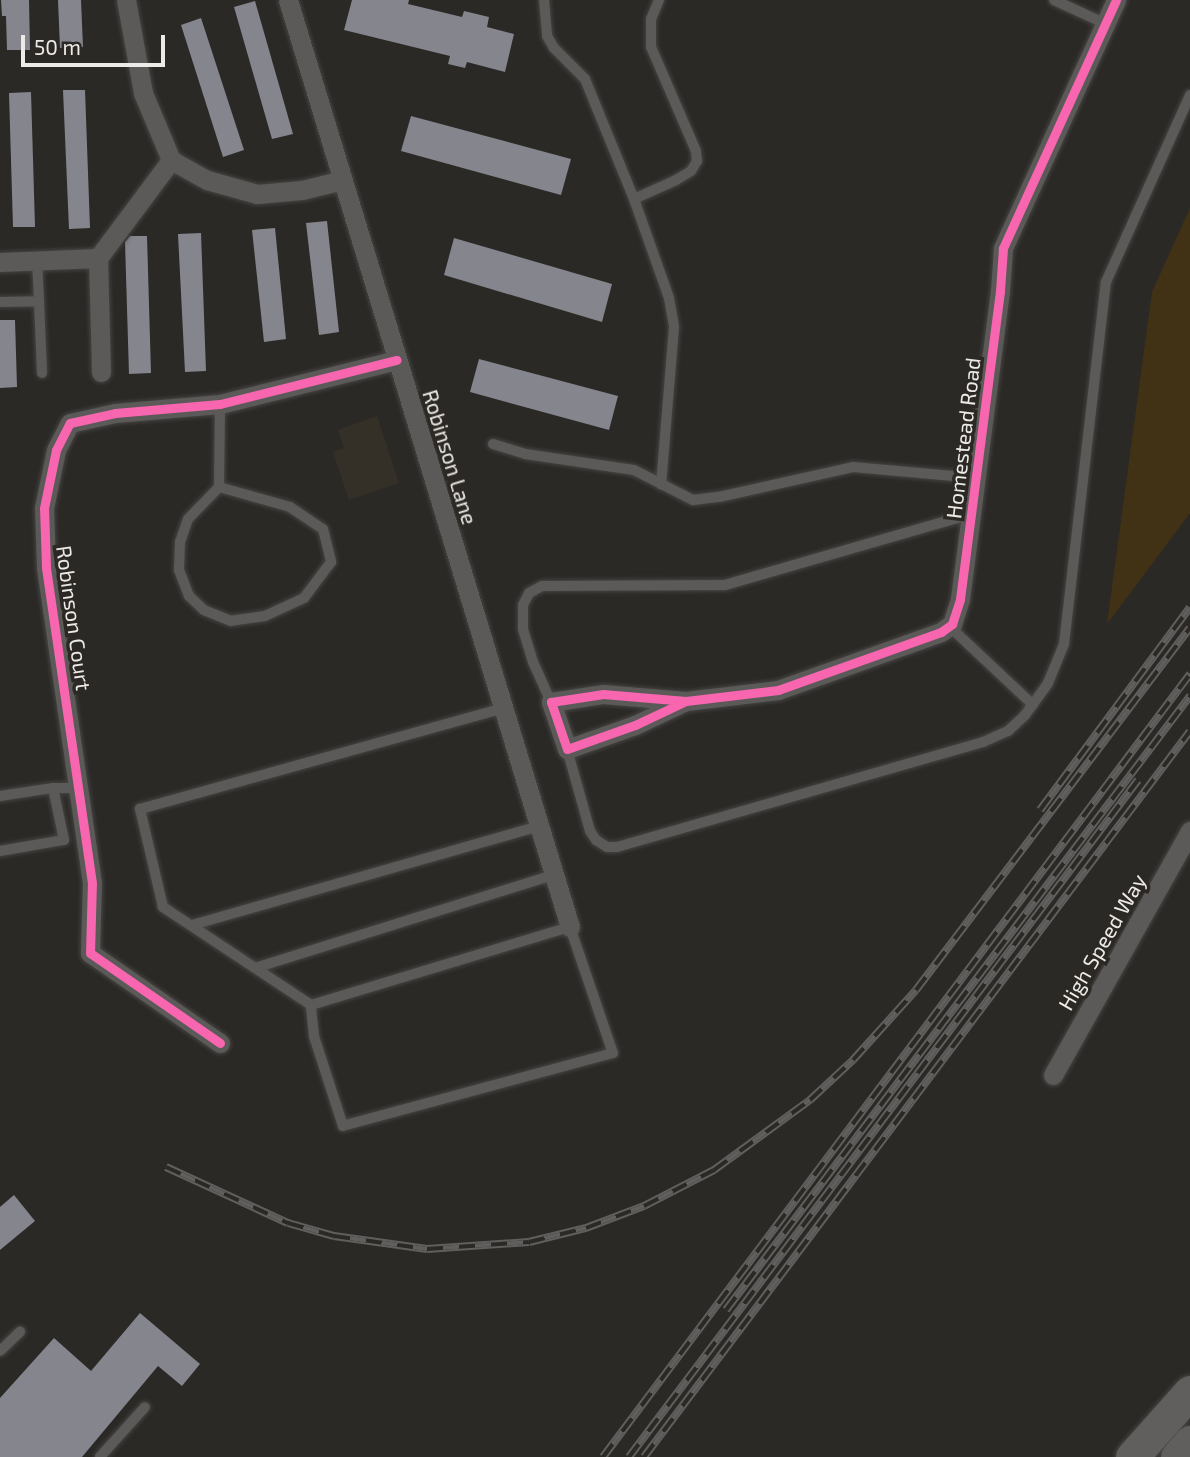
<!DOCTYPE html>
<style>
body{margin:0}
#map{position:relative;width:1190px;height:1457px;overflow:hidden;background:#2b2926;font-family:"Exo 2",sans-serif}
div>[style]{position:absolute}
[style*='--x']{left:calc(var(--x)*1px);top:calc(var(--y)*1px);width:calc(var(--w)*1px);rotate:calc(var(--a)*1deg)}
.built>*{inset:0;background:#353027}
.green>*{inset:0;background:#413215}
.building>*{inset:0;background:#85858d}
.roads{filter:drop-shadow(0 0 2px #454442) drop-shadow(0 0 2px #454442)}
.lane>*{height:10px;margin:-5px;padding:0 5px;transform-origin:5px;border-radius:5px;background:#5b5a59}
.street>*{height:19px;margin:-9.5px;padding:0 9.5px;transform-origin:9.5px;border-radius:9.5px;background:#5b5a59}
.highway>*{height:33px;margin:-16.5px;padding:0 16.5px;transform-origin:16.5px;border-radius:16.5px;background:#605f5d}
.rail>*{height:8px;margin-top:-4px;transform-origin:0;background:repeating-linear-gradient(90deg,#2c2925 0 16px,#605f5d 0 32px);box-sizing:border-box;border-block:2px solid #605f5d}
.cycleway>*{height:9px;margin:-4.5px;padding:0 4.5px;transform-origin:4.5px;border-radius:4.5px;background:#f766af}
span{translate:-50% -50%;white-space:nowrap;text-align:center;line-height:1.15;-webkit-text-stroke:7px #2c2925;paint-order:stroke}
.street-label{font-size:21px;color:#ecebe8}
.scale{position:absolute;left:21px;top:35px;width:144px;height:32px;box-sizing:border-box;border:4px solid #ecebe8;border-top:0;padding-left:9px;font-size:21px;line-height:24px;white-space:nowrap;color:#ecebe8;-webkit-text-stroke:5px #2c2925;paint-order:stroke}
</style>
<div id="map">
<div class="built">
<div style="clip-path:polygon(377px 416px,399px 483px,349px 500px,333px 452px,344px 448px,338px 430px)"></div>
</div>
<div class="green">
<div style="clip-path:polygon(1190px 208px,1190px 513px,1107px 624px,1152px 292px)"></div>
</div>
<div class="building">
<div style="clip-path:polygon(1px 0,29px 0,30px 50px,7px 50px,6px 16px,2px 16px)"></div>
<div style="clip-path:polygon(58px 0,81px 0,83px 47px,60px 48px)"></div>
<div style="clip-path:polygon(352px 0,409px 0,408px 4px,462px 17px,464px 11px,489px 17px,487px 27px,514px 34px,505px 72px,467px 62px,465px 68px,448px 64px,450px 56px,344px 30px)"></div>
<div style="clip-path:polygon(255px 1px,293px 134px,272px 139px,234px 7px)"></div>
<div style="clip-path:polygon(201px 18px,244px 150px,223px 157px,181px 25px)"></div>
<div style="clip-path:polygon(63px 90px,85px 90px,90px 228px,69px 229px)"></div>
<div style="clip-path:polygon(31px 92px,35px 227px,13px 227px,9px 93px)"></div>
<div style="clip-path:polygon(411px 116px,571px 159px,561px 195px,401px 151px)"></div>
<div style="clip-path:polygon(327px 221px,339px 332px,319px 335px,306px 223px)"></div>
<div style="clip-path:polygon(275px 228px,286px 339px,264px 342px,252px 230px)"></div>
<div style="clip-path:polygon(201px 233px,206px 371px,185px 372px,178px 234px)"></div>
<div style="clip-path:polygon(130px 236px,147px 236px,151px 373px,129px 374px,125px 242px)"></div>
<div style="clip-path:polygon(454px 238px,612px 284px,602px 322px,444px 275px)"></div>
<div style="clip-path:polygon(0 320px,15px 320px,17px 387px,0 388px)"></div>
<div style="clip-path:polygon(479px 359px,618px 396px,609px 430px,470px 392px)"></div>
<div style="clip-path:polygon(14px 1195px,35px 1221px,0 1250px,0 1207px)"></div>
<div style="clip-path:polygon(140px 1313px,200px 1364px,182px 1386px,158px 1366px,82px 1457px,0 1457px,0 1398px,54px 1338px,91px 1371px)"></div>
</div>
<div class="roads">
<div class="lane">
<div style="--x:544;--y:0;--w:36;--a:85"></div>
<div style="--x:547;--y:36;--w:14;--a:60"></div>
<div style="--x:554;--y:48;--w:44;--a:45"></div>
<div style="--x:585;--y:79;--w:130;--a:67.8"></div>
<div style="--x:634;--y:199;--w:105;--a:70.5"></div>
<div style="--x:669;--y:298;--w:29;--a:80"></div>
<div style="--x:674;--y:327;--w:158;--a:94.7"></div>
<div style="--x:1054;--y:0;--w:57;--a:24.8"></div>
<div style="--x:634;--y:199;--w:46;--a:-24.3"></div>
<div style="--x:676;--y:180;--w:17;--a:-31"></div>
<div style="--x:691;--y:171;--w:12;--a:-59"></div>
<div style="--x:697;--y:161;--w:10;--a:-96"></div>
<div style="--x:696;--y:151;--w:113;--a:-113.4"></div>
<div style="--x:651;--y:47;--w:28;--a:-90"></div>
<div style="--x:651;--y:19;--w:21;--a:-67"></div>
<div style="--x:37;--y:260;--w:41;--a:87.2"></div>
<div style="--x:0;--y:302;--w:39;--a:-1"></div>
<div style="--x:39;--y:301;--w:72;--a:87.6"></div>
<div style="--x:493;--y:444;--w:34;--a:17"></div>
<div style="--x:525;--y:454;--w:110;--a:8.4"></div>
<div style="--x:634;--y:470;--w:66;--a:27"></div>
<div style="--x:693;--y:500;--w:26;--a:-7"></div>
<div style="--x:719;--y:497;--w:137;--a:-12.6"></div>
<div style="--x:853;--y:467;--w:123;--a:5.1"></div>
<div style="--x:219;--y:487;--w:74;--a:15.7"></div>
<div style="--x:290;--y:507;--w:40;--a:34"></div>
<div style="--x:323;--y:529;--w:34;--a:76"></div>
<div style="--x:331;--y:562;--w:45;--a:126.9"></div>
<div style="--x:304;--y:598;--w:43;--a:155.2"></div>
<div style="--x:265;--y:616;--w:34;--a:172"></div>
<div style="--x:231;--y:621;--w:29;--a:-158"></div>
<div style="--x:204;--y:610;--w:21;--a:-137"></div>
<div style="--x:189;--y:596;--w:28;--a:-111"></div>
<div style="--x:179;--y:570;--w:28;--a:-88"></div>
<div style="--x:180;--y:542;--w:24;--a:-71"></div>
<div style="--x:188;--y:519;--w:45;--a:-45.9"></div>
<div style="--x:219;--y:487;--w:83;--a:-89.3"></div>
<div style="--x:949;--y:626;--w:115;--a:43.2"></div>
<div style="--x:551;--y:702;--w:44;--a:-114.2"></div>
<div style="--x:533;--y:662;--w:34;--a:-107"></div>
<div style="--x:523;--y:629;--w:24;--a:-90"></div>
<div style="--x:523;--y:605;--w:13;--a:-63"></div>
<div style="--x:529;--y:593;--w:15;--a:-28"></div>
<div style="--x:542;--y:586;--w:183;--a:-0.3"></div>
<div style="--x:725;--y:585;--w:256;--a:-16.1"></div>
<div style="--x:567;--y:749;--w:85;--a:74.3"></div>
<div style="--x:590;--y:831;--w:11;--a:56"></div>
<div style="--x:596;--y:840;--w:13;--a:32"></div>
<div style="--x:607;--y:847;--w:10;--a:0"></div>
<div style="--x:617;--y:847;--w:381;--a:-16"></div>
<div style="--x:983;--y:742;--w:27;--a:-24"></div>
<div style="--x:1008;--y:731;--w:23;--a:-43"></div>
<div style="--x:1025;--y:715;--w:39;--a:-54"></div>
<div style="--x:1048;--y:683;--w:42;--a:-67.7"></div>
<div style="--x:1064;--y:644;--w:364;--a:-83.4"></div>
<div style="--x:1106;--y:282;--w:205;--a:-65.8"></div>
<div style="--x:0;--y:796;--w:54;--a:-8.6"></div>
<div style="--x:53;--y:788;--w:26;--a:0"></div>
<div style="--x:0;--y:851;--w:65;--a:-9.8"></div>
<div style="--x:64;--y:840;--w:53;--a:-101.9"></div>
<div style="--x:192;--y:925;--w:361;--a:-15.9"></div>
<div style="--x:258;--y:967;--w:310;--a:-17.3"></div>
<div style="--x:311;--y:1005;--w:270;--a:-16.8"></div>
<div style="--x:570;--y:927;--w:133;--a:71.2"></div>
<div style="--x:613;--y:1053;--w:280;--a:164.9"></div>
<div style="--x:343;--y:1126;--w:95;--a:-107.9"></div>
<div style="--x:314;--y:1036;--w:31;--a:-96"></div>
<div style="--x:311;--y:1005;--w:178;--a:-146.5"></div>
<div style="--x:163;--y:907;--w:101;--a:-103.2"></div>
<div style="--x:140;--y:809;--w:377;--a:-15.5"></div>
<div style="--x:0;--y:1351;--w:28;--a:-44"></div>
<div style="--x:100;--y:1457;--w:67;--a:-48"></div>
</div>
<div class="street">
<div style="--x:126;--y:0;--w:95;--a:79.6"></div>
<div style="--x:143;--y:93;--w:73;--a:67.3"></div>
<div style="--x:171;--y:160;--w:41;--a:29.1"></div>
<div style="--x:207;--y:180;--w:52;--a:15.6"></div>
<div style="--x:257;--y:194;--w:45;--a:-5.1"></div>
<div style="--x:302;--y:190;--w:42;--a:-13.7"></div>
<div style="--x:288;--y:0;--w:969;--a:73.08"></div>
<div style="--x:0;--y:262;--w:98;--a:-2.3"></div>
<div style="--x:101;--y:372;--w:114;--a:-91.5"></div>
<div style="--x:98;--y:258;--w:122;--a:-53.3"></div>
<div style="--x:686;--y:701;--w:56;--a:154.8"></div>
<div style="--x:635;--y:725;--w:72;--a:160.6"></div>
<div style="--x:567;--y:749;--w:50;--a:-108.8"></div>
<div style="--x:551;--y:702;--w:53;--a:-8.7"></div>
<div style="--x:603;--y:694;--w:83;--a:4.8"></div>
<div style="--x:686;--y:701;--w:93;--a:-6.8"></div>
<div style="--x:778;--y:690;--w:173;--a:-19.6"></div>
<div style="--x:941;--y:632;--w:14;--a:-36"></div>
<div style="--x:952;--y:624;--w:26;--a:-72"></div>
<div style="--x:960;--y:599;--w:311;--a:-82.6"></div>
<div style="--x:1000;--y:291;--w:43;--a:-86"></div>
<div style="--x:1003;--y:248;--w:273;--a:-65.5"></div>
<div style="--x:220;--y:1043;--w:158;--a:-145.3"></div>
<div style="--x:90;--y:953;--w:70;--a:-88.4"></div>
<div style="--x:92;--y:883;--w:319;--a:-98.3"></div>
<div style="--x:46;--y:567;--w:59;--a:-91.9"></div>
<div style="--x:44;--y:508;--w:59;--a:-78.3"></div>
<div style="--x:56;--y:450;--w:30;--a:-63"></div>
<div style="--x:70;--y:423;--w:46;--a:-12.5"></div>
<div style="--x:115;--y:413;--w:105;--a:-4.9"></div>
<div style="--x:220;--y:404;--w:182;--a:-14"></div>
<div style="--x:1053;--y:1075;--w:280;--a:-60.7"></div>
</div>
<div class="highway">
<div style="--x:1132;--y:1457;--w:87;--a:-48.3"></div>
<div style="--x:1177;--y:1457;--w:20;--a:-49"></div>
</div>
</div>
<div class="rail">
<div style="--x:1040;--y:810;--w:252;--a:-53.5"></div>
<div style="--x:166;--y:1167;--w:134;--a:24.7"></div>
<div style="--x:288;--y:1223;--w:48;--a:15.8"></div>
<div style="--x:334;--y:1236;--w:94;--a:8"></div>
<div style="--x:427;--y:1249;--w:102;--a:-3.9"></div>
<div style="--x:529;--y:1242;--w:59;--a:-13.8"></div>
<div style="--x:586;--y:1228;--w:62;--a:-20.8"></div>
<div style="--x:644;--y:1206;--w:79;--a:-27.2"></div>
<div style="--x:714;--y:1170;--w:119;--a:-36.1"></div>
<div style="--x:810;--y:1100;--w:59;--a:-42.9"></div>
<div style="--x:853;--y:1060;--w:94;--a:-48"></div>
<div style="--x:916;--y:990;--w:454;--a:-52.9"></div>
<div style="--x:726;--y:1310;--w:770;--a:-52.92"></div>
<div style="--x:603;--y:1457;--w:979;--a:-53.14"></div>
<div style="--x:629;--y:1457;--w:847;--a:-53.06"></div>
<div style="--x:644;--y:1457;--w:908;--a:-53.05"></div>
</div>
<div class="cycleway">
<div style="--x:686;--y:701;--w:56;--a:154.8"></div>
<div style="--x:635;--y:725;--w:72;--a:160.6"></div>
<div style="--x:567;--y:749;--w:50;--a:-108.8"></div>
<div style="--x:551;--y:702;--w:53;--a:-8.7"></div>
<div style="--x:603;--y:694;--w:83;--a:4.8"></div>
<div style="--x:686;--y:701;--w:93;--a:-6.8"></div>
<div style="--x:778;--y:690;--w:173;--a:-19.6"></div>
<div style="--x:941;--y:632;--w:14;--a:-36"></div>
<div style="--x:952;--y:624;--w:26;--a:-72"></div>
<div style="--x:960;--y:599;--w:311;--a:-82.6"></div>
<div style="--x:1000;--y:291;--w:43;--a:-86"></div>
<div style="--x:1003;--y:248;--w:273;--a:-65.5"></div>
<div style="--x:220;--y:1043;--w:158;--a:-145.3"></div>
<div style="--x:90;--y:953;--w:70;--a:-88.4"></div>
<div style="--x:92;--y:883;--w:319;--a:-98.3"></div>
<div style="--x:46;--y:567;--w:59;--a:-91.9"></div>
<div style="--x:44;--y:508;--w:59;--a:-78.3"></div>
<div style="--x:56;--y:450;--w:30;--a:-63"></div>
<div style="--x:70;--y:423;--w:46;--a:-12.5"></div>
<div style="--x:115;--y:413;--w:105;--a:-4.9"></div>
<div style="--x:220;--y:404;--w:182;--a:-14"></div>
</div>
<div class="street-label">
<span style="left:963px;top:438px;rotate:-83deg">Homestead Road</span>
<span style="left:450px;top:457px;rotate:73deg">Robinson Lane</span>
<span style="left:74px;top:618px;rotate:82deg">Robinson Court</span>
<span style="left:1102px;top:942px;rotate:-60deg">High Speed Way</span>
</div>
<div class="scale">50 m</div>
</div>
